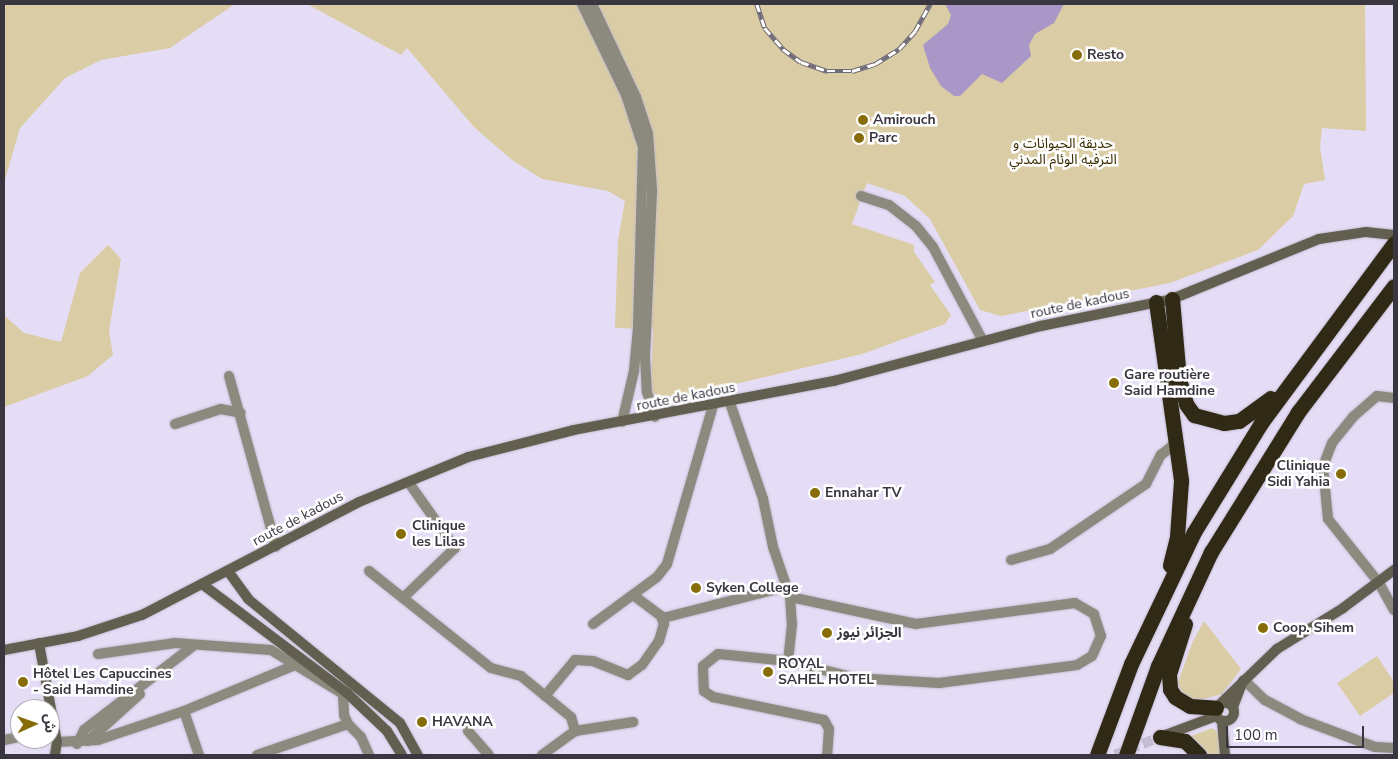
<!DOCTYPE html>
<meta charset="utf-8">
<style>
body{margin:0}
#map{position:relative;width:1398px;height:759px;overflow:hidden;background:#e5ddf6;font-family:"Nunito Sans","Noto Sans Arabic",sans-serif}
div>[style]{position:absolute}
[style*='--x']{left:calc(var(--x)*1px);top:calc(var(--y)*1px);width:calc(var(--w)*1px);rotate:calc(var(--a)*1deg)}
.green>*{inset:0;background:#dacca4}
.water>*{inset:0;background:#a998c7}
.secondary-tunnel>*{height:10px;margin-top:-5px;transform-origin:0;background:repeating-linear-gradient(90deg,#c3bcd2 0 10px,transparent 0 15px)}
.roads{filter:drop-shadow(0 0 1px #c3bcd2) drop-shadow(0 0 1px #c3bcd2)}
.street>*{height:10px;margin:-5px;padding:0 5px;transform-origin:5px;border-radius:5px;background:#8c897e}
.secondary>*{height:10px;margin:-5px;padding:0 5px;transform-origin:5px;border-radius:5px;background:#635f50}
.secondary>.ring{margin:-5px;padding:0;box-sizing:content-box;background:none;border:10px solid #635f50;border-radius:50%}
.highway>*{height:15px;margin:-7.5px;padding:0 7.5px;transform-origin:7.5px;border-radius:7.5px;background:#302915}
.rail>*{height:4.5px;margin-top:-2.25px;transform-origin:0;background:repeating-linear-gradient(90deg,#fff 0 8px,#706b7a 0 16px);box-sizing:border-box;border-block:1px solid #706b7a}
.dots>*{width:14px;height:14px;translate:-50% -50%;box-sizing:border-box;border:2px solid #fff;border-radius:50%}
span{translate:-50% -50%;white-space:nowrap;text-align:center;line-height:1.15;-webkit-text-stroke:5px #fff;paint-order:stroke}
.poi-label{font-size:14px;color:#393640;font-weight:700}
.left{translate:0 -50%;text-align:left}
.right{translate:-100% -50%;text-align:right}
.park-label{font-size:14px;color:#3b2f03}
.street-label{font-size:14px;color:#393640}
.frame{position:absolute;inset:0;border:5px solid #393640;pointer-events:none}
.north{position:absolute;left:10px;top:699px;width:50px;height:50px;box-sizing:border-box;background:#fff;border:1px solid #b0afb3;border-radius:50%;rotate:88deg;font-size:14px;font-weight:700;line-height:20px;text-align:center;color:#393640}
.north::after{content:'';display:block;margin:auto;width:18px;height:22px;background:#866d0a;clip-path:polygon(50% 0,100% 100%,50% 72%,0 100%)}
.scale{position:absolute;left:1226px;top:726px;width:138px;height:22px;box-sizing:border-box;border:2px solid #393640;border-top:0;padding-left:6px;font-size:15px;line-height:18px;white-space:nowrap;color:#393640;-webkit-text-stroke:4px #fff;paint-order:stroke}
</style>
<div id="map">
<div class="green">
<div style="clip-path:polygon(4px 4px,235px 4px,170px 48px,101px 60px,65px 78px,20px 128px,4px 183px)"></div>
<div style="clip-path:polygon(307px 4px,1365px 4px,1366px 131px,1322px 128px,1320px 147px,1325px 180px,1304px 184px,1293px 216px,1258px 250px,1170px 283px,1001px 316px,980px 310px,930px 219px,905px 196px,867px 183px,852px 224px,914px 245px,914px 252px,935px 282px,930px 285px,951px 315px,945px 324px,862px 354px,710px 390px,706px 394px,664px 396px,654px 394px,651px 387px,653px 329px,615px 328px,618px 240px,625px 201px,608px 191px,542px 179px,512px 160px,474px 127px,407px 48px,401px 55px)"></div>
<div style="clip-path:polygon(108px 245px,121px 259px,109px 331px,113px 355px,88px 376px,4px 407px,4px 315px,24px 333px,61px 342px,80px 273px)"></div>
<div style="clip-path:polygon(1204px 621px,1241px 669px,1222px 694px,1193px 702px,1181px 691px,1178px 682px,1193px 641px)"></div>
<div style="clip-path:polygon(1377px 656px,1394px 682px,1394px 693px,1360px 716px,1337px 683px)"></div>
<div style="clip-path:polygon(1212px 728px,1219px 733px,1222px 755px,1210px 755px,1191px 736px)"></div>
</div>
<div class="water">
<div style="clip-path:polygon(945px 4px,1064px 4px,1054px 23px,1035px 34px,1029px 45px,1031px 56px,1002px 83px,982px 74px,960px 96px,954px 96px,941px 86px,930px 68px,923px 45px,948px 24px,951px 15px)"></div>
</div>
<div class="secondary-tunnel">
<div style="--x:1115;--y:755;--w:48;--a:-21.8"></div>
</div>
<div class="roads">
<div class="street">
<div style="--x:582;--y:4;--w:101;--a:64.2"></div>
<div style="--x:626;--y:95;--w:55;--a:71.9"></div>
<div style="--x:643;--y:147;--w:181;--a:91.6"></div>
<div style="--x:638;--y:328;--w:43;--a:95.3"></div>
<div style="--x:634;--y:371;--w:52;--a:103.2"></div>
<div style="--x:592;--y:4;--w:103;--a:64.7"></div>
<div style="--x:636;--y:97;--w:39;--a:72"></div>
<div style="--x:648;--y:134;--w:56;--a:85.9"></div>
<div style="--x:652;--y:190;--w:167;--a:92.4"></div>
<div style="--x:645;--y:357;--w:35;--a:87"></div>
<div style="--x:647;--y:392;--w:26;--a:72"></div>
<div style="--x:861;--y:196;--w:29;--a:18"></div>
<div style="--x:889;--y:205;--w:34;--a:38"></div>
<div style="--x:916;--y:226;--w:27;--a:51"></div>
<div style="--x:933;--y:247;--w:106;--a:62"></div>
<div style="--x:229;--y:376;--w:177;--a:74.6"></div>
<div style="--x:1394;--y:398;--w:17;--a:-173"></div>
<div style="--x:1377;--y:396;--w:32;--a:139"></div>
<div style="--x:1353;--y:417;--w:33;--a:129"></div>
<div style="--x:1332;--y:443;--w:26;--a:111"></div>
<div style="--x:1323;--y:467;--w:52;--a:84.5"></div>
<div style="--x:1328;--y:519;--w:82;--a:51.4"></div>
<div style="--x:1379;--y:583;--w:31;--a:61"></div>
<div style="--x:730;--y:403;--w:102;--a:71"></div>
<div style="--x:763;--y:499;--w:49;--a:78.2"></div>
<div style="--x:773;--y:547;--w:53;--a:71.2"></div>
<div style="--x:790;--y:597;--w:27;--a:86"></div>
<div style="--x:792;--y:624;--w:37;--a:96"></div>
<div style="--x:788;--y:661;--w:69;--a:14.2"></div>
<div style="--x:855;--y:678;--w:84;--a:3.4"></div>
<div style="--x:939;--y:683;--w:139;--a:-7.4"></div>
<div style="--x:1077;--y:665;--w:17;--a:-31"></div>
<div style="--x:1092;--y:656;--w:22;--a:-66"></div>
<div style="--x:1101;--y:636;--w:23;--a:-108"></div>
<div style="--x:1094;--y:614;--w:22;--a:-150"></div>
<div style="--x:1075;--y:603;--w:160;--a:172.5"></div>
<div style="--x:916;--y:624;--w:129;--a:-167.9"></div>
<div style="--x:175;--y:424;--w:48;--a:-18.1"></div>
<div style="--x:221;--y:409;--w:20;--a:11"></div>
<div style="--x:1011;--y:560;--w:41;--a:-15.8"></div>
<div style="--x:1050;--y:549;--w:116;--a:-34.1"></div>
<div style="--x:1146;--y:484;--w:33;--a:-63"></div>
<div style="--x:1161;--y:455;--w:21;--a:-39"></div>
<div style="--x:369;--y:571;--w:156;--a:38.5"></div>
<div style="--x:491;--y:668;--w:31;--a:15"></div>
<div style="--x:521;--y:676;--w:65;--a:39.4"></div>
<div style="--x:571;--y:717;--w:15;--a:74"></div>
<div style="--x:403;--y:598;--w:72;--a:-43.9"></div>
<div style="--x:455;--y:548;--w:80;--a:-125.3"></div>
<div style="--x:663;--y:618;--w:126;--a:-14.3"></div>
<div style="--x:593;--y:624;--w:79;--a:-36.3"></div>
<div style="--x:657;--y:577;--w:16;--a:-52"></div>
<div style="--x:667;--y:564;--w:165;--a:-73.8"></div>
<div style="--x:98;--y:654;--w:78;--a:-8.1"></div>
<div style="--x:175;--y:643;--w:96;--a:4.2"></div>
<div style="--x:271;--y:650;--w:84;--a:31.4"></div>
<div style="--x:343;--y:694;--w:21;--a:87"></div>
<div style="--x:344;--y:715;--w:10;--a:66"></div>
<div style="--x:348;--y:724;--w:96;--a:161.2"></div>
<div style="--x:788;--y:661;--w:70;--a:-174.3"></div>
<div style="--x:718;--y:654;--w:19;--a:141"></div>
<div style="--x:703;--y:666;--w:25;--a:88"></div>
<div style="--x:704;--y:691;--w:11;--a:34"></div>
<div style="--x:713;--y:697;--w:113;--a:11.7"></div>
<div style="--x:824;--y:720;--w:10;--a:61"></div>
<div style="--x:829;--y:729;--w:26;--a:94"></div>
<div style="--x:1244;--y:680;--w:29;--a:44"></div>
<div style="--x:1265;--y:700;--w:40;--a:28"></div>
<div style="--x:1300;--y:719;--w:80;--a:20.5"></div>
<div style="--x:1375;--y:747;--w:19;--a:3"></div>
<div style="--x:545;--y:696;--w:47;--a:-50.2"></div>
<div style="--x:575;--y:660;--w:18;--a:3"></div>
<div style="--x:593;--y:661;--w:38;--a:22"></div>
<div style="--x:628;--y:675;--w:17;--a:-36"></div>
<div style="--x:642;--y:665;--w:29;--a:-55"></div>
<div style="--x:659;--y:641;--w:18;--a:-74"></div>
<div style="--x:664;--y:624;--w:9;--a:-111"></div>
<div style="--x:661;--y:616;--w:35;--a:-143"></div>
<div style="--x:184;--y:711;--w:46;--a:71.2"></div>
<div style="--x:348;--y:724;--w:18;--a:45"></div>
<div style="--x:361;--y:737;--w:20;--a:66"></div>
<div style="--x:468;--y:731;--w:32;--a:49"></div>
<div style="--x:4;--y:740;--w:16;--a:-11"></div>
<div style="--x:88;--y:741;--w:70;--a:-42.1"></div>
<div style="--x:57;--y:742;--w:41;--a:-2.8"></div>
<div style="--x:98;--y:740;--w:91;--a:-18.6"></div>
<div style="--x:184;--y:711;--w:120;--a:-22.5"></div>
<div style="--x:77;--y:744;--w:16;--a:-63"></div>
<div style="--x:84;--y:730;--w:138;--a:-37.6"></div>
<div style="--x:542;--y:755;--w:41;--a:-36"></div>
<div style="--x:575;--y:731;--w:59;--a:-8.8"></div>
</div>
<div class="secondary">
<div style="--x:228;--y:571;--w:34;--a:54"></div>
<div style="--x:248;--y:599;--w:196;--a:39.2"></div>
<div style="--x:400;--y:723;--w:37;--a:61"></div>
<div style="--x:202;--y:584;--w:181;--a:36.9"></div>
<div style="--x:347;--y:693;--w:55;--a:43.5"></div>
<div style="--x:387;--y:731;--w:28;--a:58"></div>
<div style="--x:39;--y:643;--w:101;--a:79.7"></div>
<div style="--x:57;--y:742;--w:13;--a:99"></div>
<div style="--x:4;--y:650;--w:75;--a:-10.7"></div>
<div style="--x:78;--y:636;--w:67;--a:-18.2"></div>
<div style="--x:142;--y:615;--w:245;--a:-27.5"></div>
<div style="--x:359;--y:502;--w:118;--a:-22.4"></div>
<div style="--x:468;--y:457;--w:109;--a:-14.3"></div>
<div style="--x:574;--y:430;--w:265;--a:-10.7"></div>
<div style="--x:834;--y:381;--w:214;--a:-14.9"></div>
<div style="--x:1041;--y:326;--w:134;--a:-11.6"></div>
<div style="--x:1172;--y:299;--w:159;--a:-22.2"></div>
<div style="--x:1319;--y:239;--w:48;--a:-8.5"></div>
<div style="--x:1366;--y:232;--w:28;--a:6"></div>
<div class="ring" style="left:1216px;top:703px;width:8px;height:8px"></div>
<div style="--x:1221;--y:703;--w:78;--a:-44"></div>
<div style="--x:1277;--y:649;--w:78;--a:-31.8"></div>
<div style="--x:1343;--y:608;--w:64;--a:-36.7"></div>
<div style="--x:1233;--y:707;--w:28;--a:-69"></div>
<div style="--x:1222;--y:721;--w:34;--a:85"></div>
<div style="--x:1163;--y:736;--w:57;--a:-20.7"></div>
</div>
<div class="highway">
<div style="--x:1172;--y:299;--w:80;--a:85"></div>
<div style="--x:1179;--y:379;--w:26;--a:74"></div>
<div style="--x:1186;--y:404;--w:14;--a:54"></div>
<div style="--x:1194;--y:415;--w:31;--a:15"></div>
<div style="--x:1224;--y:423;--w:15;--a:-8"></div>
<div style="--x:1239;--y:421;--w:39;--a:-36"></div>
<div style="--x:1156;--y:302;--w:181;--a:82"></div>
<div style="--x:1181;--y:481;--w:56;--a:94.1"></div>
<div style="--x:1177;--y:537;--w:29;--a:104"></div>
<div style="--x:1185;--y:624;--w:52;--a:107.7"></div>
<div style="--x:1169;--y:674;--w:15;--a:86"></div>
<div style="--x:1170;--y:689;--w:9;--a:58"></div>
<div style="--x:1175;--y:697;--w:17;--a:31"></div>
<div style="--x:1190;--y:706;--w:26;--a:4"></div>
<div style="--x:1160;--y:737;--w:25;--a:9"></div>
<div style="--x:1185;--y:741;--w:20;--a:45"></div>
<div style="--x:1097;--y:755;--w:97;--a:-69.5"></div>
<div style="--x:1131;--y:664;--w:146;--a:-64.5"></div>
<div style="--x:1194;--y:532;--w:128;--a:-58.4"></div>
<div style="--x:1261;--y:423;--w:224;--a:-53.5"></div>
<div style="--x:1126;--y:755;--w:95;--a:-70.2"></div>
<div style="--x:1158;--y:666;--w:126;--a:-65.1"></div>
<div style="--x:1211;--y:552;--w:165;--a:-58.1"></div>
<div style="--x:1298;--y:412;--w:158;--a:-52.7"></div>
</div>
</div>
<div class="rail">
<div style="--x:757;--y:4;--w:25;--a:72"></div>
<div style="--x:765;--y:28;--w:28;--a:49"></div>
<div style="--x:783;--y:49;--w:22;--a:36"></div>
<div style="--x:801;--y:62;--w:28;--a:19"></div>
<div style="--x:827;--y:71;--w:25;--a:0"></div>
<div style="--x:852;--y:71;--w:24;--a:-17"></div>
<div style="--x:875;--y:64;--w:28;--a:-32"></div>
<div style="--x:899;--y:49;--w:24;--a:-48"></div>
<div style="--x:915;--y:31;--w:31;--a:-61"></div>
</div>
<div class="dots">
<div style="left:1077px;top:55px;background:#866d0a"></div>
<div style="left:863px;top:120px;background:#866d0a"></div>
<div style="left:859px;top:138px;background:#866d0a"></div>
<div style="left:1114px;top:383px;background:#866d0a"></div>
<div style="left:1341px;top:474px;background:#866d0a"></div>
<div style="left:815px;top:493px;background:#866d0a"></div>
<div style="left:401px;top:534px;background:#866d0a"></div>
<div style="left:696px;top:588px;background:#866d0a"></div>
<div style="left:1263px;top:628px;background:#866d0a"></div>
<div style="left:827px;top:633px;background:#866d0a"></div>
<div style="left:768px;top:672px;background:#866d0a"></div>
<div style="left:23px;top:682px;background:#866d0a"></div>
<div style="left:422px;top:722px;background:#866d0a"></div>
</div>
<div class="poi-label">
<span class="left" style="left:1087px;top:55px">Resto</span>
<span class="left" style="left:873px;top:120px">Amirouch</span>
<span class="left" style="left:869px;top:138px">Parc</span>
<span class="left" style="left:1124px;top:383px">Gare routière<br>Said Hamdine</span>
<span class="right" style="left:1330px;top:474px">Clinique<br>Sidi Yahia</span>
<span class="left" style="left:825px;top:493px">Ennahar TV</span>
<span class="left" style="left:412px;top:534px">Clinique<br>les Lilas</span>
<span class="left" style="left:706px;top:588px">Syken College</span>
<span class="left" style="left:1273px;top:628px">Coop. Sihem</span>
<span class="left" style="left:837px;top:633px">الجزائر نيوز</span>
<span class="left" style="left:778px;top:672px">ROYAL<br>SAHEL HOTEL</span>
<span class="left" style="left:33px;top:682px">Hôtel Les Capuccines<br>- Said Hamdine</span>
<span class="left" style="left:432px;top:722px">HAVANA</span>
</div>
<div class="park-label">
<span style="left:1063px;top:152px">حديقة الحيوانات و<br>الترفيه الوئام المدني</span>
</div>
<div class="street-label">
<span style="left:1080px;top:304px;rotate:-12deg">route de kadous</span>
<span style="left:686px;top:397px;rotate:-11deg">route de kadous</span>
<span style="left:298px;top:519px;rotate:-28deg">route de kadous</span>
</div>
<div class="frame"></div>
<div class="north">ش</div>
<div class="scale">100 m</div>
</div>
